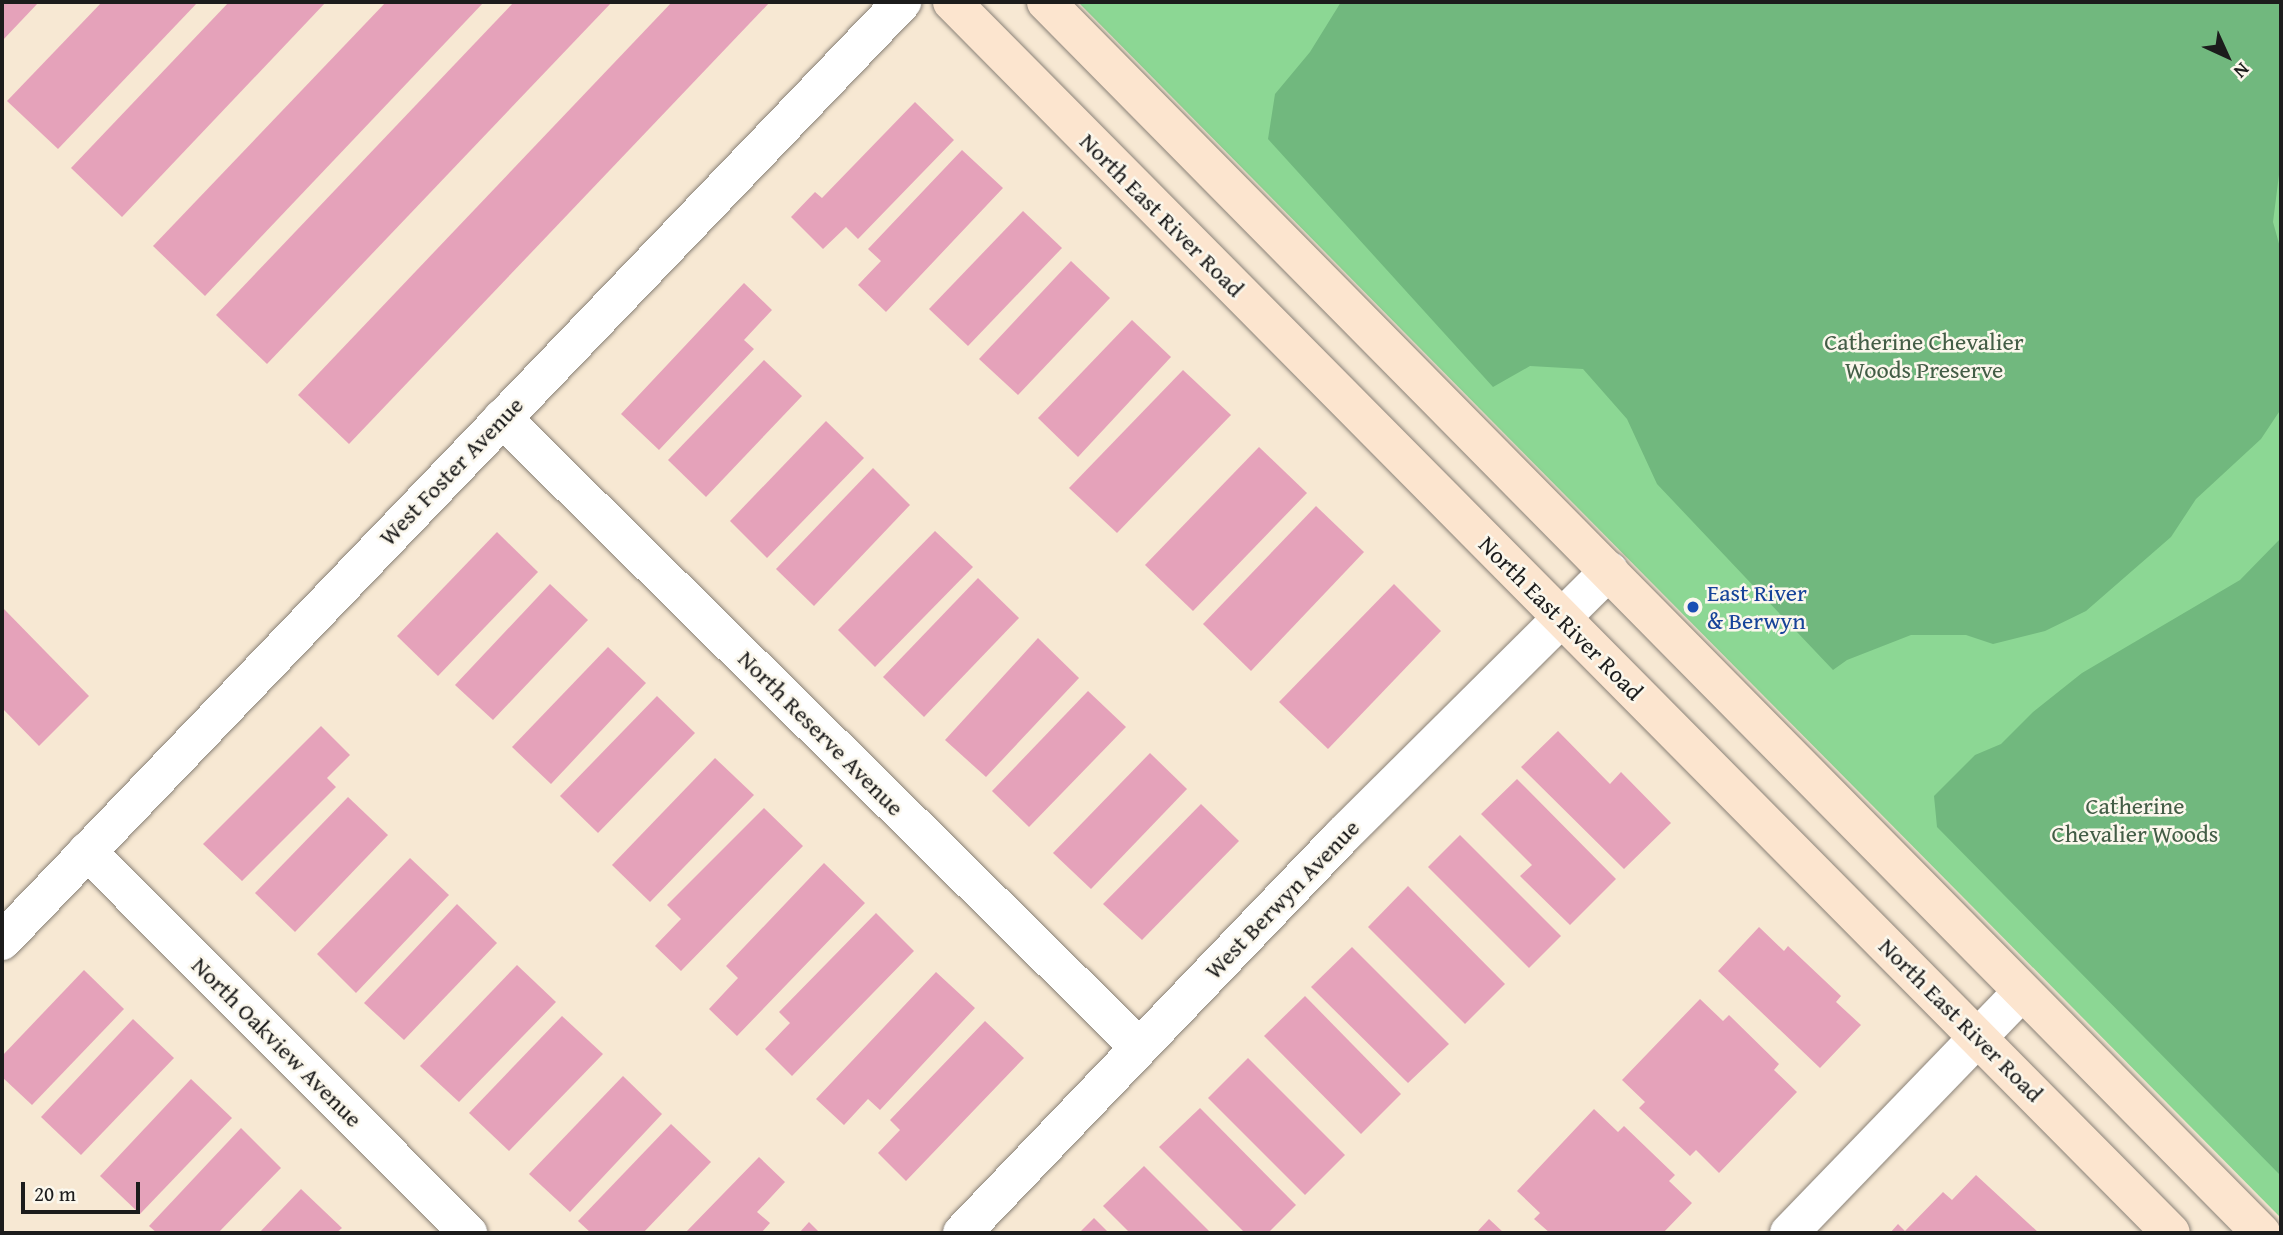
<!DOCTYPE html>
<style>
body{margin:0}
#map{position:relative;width:2283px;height:1235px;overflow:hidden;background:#f7e8d3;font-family:"Gentium Book Plus",serif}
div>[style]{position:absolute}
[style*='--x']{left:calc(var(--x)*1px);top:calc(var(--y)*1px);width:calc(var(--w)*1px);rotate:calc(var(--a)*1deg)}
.green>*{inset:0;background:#8cd794}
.forest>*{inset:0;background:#71b87e}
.building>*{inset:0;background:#e5a2ba}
.roads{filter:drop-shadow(0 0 2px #8a8278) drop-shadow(0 0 2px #8a8278)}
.minor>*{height:38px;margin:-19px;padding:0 19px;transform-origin:19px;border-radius:19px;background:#fff}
.tertiary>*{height:38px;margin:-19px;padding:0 19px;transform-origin:19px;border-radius:19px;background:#fff}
.secondary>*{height:38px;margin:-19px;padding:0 19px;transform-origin:19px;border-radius:19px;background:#fce5cf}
.dots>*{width:19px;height:19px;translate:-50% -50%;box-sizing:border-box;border:4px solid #fbf7ec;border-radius:50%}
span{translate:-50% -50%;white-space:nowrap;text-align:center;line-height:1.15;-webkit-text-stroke:5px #fbf7ec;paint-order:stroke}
.street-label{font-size:24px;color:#1c1c1c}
.park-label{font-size:24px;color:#435d46}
.transit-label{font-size:24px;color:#164399}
.left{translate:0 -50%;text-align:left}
.frame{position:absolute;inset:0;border:4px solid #1c1c1c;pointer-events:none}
.north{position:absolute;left:2192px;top:21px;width:70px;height:70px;-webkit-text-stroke:5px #fbf7ec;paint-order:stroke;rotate:135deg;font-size:19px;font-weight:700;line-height:28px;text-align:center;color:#1c1c1c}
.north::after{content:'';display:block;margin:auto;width:24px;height:32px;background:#1c1c1c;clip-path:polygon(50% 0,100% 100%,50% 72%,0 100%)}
.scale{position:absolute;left:21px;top:1182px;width:119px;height:32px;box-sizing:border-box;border:4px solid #1c1c1c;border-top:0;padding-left:9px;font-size:21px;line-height:24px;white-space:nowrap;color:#1c1c1c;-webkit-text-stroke:5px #fbf7ec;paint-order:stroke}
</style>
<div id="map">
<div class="green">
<div style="clip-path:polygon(1078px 2px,2281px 2px,2281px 1218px,1652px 583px)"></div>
</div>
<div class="forest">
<div style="clip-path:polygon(1341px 2px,2281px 2px,2281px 159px,2273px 222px,2281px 251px,2281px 409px,2261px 439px,2196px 499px,2171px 537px,2086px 611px,2045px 631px,1993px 644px,1966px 635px,1911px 635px,1847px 660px,1833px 670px,1657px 484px,1627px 419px,1583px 369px,1530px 366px,1493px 387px,1268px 139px,1275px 94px,1310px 52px)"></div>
<div style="clip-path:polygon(2281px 538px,2281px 1176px,1937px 827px,1934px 796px,1975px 755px,2001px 744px,2033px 712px,2082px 673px,2240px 580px)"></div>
</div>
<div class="building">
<div style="clip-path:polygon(2px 2px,39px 2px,2px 41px)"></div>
<div style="clip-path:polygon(102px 2px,198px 2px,58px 149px,7px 101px)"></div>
<div style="clip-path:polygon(229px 2px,326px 2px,122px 217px,71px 168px)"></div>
<div style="clip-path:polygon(386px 2px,484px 2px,205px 296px,153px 246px)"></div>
<div style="clip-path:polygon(514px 2px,612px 2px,267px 364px,216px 315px)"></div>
<div style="clip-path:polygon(672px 2px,770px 2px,349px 444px,298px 395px)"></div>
<div style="clip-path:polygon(915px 102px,954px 140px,858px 239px,846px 227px,823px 249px,791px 217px,815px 192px,822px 198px)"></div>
<div style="clip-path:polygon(962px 150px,1003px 188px,886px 312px,858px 285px,881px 261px,868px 249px)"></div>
<div style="clip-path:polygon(1023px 211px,1062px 248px,968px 346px,929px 309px)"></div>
<div style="clip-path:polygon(1071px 261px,1110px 298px,1018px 395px,979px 359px)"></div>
<div style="clip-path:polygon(744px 283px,772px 310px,744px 340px,754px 349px,659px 450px,621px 414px)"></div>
<div style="clip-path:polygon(1132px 320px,1171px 357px,1078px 457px,1038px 418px)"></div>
<div style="clip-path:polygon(764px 360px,802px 396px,706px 497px,668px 460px)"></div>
<div style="clip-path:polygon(1183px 370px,1231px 415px,1117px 533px,1069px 488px)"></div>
<div style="clip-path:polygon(826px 421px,864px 458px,767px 558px,730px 521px)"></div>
<div style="clip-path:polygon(1259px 447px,1307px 493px,1193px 611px,1145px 565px)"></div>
<div style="clip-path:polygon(873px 468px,910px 505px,814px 606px,776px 569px)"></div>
<div style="clip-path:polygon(1316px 506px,1364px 552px,1251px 671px,1203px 624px)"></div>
<div style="clip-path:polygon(935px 531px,973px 567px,875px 667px,838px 630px)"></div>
<div style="clip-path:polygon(497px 532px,538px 572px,438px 676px,397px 636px)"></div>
<div style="clip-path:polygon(978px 578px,1019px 618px,924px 717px,883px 677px)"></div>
<div style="clip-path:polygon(550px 584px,588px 620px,493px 720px,455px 685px)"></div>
<div style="clip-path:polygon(1394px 584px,1441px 631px,1328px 749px,1279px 702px)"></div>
<div style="clip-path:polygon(2px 607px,89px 696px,39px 746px,2px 708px)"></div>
<div style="clip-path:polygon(1038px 638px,1079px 678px,986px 777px,945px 740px)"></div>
<div style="clip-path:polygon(608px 647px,646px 683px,551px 784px,512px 747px)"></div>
<div style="clip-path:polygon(1088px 691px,1126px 727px,1029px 827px,992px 791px)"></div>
<div style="clip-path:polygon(657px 696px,695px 733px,598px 833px,560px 796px)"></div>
<div style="clip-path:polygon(321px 726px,350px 755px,327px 778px,336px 787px,242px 881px,203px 844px)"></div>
<div style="clip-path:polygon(1558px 731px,1610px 784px,1621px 772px,1671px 823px,1624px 869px,1521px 767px)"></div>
<div style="clip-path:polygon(1150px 753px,1187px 789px,1091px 889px,1053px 853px)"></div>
<div style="clip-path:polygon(715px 758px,754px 795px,650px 902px,612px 865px)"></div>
<div style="clip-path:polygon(1517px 779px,1616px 879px,1570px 925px,1520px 876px,1532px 865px,1481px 814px)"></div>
<div style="clip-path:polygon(348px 797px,388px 835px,295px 932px,255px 893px)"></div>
<div style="clip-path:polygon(1201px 804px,1239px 841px,1142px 940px,1103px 904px)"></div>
<div style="clip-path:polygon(764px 808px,803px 846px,681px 971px,655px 946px,681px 919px,667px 905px)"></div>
<div style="clip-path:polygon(1460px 835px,1561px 936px,1529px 968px,1428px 867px)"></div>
<div style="clip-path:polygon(410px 858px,449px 895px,356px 993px,317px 954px)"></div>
<div style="clip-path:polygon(824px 863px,865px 903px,737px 1036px,709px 1009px,738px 978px,726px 966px)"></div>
<div style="clip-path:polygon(1408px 886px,1505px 984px,1465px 1024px,1368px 927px)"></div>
<div style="clip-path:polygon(457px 904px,497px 943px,404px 1040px,364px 1003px)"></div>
<div style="clip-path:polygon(876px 913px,914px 951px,792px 1076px,765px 1049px,790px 1023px,779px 1012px)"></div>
<div style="clip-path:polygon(1759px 927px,1784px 951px,1788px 946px,1841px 996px,1836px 1002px,1861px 1025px,1820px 1068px,1718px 971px)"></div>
<div style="clip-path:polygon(1352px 947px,1449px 1044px,1408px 1083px,1311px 987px)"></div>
<div style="clip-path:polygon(517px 965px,556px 1002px,459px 1102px,420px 1066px)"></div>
<div style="clip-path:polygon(84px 970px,124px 1009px,32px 1105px,2px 1077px,2px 1056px)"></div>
<div style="clip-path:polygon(936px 972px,975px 1008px,880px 1110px,868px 1099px,844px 1125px,816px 1099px)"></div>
<div style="clip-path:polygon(1305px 996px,1401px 1094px,1361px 1134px,1264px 1036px)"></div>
<div style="clip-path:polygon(1700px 999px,1723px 1021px,1729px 1015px,1779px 1064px,1774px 1070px,1797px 1092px,1719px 1173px,1696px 1150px,1690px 1156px,1639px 1108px,1645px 1102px,1622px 1080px)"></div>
<div style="clip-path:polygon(562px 1016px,603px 1054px,509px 1151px,469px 1113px)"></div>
<div style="clip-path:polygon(133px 1019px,174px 1058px,81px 1155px,41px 1117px)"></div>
<div style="clip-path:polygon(985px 1021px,1024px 1058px,906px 1181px,878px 1153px,900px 1130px,890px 1120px)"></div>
<div style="clip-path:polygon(1248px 1058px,1345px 1155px,1305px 1195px,1208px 1098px)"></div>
<div style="clip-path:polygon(623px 1076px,662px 1114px,570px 1212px,529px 1174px)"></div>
<div style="clip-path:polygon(191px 1079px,232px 1118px,140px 1214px,100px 1176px)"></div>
<div style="clip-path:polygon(1200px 1108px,1296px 1205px,1268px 1233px,1245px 1233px,1159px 1147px)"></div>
<div style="clip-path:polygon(1594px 1109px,1618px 1132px,1624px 1126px,1675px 1175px,1669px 1181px,1692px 1203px,1663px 1233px,1550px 1233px,1534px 1219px,1540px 1213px,1517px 1191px)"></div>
<div style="clip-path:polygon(671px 1124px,711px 1162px,643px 1233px,591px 1233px,578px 1221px)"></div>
<div style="clip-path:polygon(241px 1128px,281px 1168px,218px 1233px,157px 1233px,149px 1226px)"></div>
<div style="clip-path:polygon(759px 1157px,785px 1182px,757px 1212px,770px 1223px,761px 1233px,685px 1233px)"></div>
<div style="clip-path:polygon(1144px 1166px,1211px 1233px,1130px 1233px,1103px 1206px)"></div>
<div style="clip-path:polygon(1976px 1175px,2039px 1233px,1890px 1233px,1898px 1224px,1905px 1231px,1943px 1192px,1952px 1200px)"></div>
<div style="clip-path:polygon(301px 1189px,342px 1228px,336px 1233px,259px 1233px)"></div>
<div style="clip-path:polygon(1094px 1218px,1109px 1233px,1079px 1233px)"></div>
<div style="clip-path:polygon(1489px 1219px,1504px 1233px,1476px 1233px)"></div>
<div style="clip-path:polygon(809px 1222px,820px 1233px,799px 1233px)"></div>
</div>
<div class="roads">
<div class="minor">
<div style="--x:502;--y:418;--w:895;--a:44.64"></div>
<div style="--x:87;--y:851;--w:540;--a:45.08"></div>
<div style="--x:962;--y:1233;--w:551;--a:-46.25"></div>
<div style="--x:1343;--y:835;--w:375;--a:-44.8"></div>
<div style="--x:1789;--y:1233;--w:335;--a:-46"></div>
</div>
<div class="tertiary">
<div style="--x:2;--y:941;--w:1301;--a:-46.21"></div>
</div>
<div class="secondary">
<div style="--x:952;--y:2;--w:1732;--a:45.28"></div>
<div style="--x:1046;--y:2;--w:1730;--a:45.37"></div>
</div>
</div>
<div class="dots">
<div style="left:1693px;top:607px;background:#1a4fb4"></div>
</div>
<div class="street-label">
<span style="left:1162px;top:215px;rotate:45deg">North East River Road</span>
<span style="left:451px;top:471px;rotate:-46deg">West Foster Avenue</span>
<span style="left:1561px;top:618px;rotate:45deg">North East River Road</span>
<span style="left:821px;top:733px;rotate:45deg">North Reserve Avenue</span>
<span style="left:1282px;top:899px;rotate:-46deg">West Berwyn Avenue</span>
<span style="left:1961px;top:1020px;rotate:45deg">North East River Road</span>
<span style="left:277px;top:1042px;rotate:45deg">North Oakview Avenue</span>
</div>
<div class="park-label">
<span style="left:1924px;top:356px">Catherine Chevalier<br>Woods Preserve</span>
<span style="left:2135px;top:820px">Catherine<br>Chevalier Woods</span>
</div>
<div class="transit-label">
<span class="left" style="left:1707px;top:607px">East River<br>&amp; Berwyn</span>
</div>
<div class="frame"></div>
<div class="north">N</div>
<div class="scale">20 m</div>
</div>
